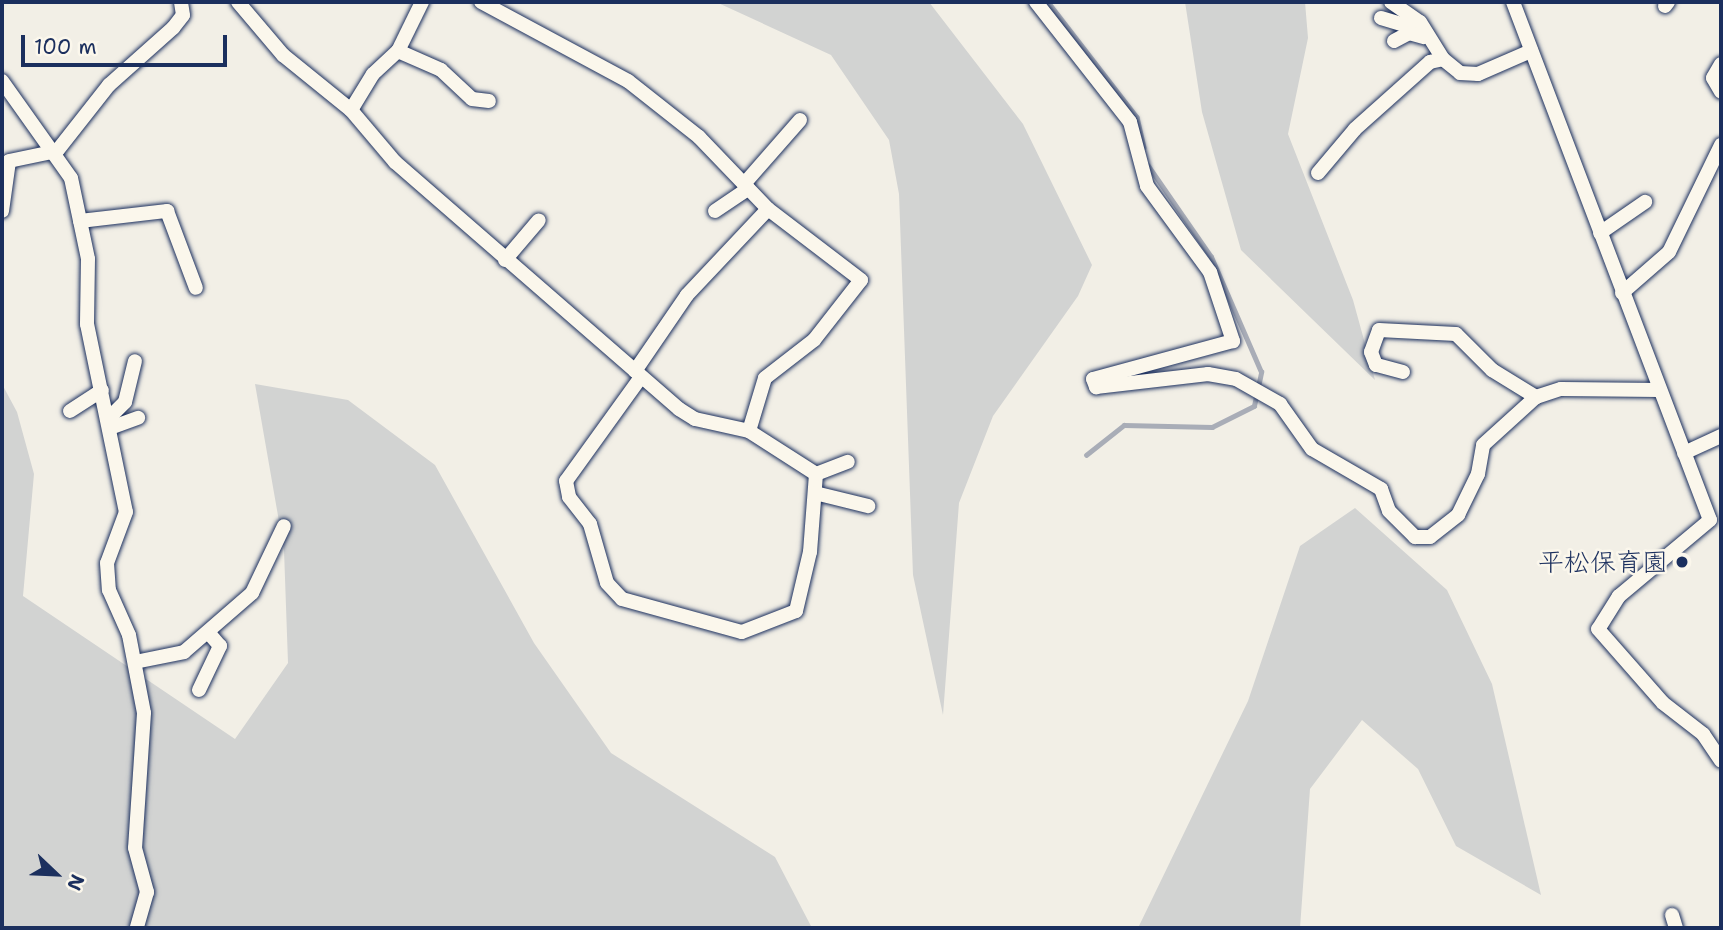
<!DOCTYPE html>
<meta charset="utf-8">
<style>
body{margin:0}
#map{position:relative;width:1723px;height:930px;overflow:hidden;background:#f2efe6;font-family:"Shantell Sans","Klee One",sans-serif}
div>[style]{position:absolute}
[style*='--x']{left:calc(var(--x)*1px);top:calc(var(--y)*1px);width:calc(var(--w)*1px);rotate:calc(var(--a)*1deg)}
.green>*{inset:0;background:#d2d3d2}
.stream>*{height:4.5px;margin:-2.25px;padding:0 2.25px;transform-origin:2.25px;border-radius:2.25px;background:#a9adb7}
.roads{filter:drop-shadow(0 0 2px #1b2f5e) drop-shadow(0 0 2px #1b2f5e)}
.street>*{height:14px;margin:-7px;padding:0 7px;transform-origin:7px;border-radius:7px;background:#fbf7ec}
.dots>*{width:19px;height:19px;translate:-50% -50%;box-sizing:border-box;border:4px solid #fbf7ec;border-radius:50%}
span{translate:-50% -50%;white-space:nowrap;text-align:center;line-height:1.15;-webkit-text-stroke:5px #fbf7ec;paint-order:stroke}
.poi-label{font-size:26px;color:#1b2f5e}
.right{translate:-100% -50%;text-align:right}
.frame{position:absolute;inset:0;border:4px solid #1b2f5e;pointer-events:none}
.north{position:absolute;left:21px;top:839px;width:70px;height:70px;-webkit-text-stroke:5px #fbf7ec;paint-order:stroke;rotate:113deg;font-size:19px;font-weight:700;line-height:28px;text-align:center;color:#1b2f5e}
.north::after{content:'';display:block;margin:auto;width:24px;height:32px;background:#1b2f5e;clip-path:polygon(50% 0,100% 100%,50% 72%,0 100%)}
.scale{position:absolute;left:21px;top:35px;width:206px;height:32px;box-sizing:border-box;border:4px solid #1b2f5e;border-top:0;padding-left:9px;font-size:21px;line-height:24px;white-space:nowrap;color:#1b2f5e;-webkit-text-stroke:5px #fbf7ec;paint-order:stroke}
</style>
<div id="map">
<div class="green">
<div style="clip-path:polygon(716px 2px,929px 2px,1023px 124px,1092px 265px,1078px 296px,993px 416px,959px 503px,943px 715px,913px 575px,899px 194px,889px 140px,831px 55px)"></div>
<div style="clip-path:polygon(1185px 2px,1305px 2px,1308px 38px,1288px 134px,1353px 300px,1375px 380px,1241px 250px,1202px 112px)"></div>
<div style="clip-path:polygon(2px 384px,17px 412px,34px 474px,23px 596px,235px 739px,288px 663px,284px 550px,255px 384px,348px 400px,435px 465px,534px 643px,611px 753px,775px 857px,812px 928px,2px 928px)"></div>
<div style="clip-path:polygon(1355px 508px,1447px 590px,1492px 684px,1541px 895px,1456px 846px,1418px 769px,1362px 720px,1310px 789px,1300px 928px,1138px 928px,1248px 701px,1300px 546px)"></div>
</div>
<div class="stream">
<div style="--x:1048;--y:2;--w:145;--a:52.3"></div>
<div style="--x:1137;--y:117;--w:31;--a:77"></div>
<div style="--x:1086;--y:455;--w:48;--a:-38.3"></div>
<div style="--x:1124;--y:425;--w:88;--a:1.3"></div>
<div style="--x:1212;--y:427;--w:47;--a:-26.6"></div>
<div style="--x:1254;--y:406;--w:35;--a:-78"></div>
<div style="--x:1261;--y:372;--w:125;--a:-113.5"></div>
<div style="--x:1211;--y:257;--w:111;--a:-124.7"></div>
</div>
<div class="roads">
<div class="street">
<div style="--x:238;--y:2;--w:70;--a:49.7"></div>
<div style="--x:283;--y:55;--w:87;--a:39"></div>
<div style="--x:351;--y:110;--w:68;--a:49.8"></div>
<div style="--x:395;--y:162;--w:376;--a:41"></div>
<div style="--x:679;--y:409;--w:19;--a:32"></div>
<div style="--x:695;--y:419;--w:55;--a:12.5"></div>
<div style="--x:749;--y:431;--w:55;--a:-73.2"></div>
<div style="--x:765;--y:378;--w:62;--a:-37.8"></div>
<div style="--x:814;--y:340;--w:76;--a:-51.9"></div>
<div style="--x:861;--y:280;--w:117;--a:-142.6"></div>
<div style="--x:768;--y:209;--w:100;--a:-133.8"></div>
<div style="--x:699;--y:137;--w:90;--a:-141.7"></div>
<div style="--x:628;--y:81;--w:167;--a:-151.7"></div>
<div style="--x:1036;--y:2;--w:152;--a:51.9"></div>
<div style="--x:1130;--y:122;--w:66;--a:75.1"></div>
<div style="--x:1147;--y:186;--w:107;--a:53.8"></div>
<div style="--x:1210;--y:272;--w:73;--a:71.6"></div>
<div style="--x:1233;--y:341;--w:145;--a:164.8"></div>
<div style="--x:1093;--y:379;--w:9;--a:69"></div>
<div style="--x:1096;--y:387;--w:113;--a:-6.6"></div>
<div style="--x:1208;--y:374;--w:28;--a:10"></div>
<div style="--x:1236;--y:379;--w:51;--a:29.6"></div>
<div style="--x:1280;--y:404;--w:55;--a:54.6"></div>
<div style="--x:1312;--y:449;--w:80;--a:30.1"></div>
<div style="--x:1381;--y:489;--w:23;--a:70"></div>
<div style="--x:1389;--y:511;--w:37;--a:45"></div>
<div style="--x:1415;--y:537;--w:15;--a:0"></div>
<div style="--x:1430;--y:537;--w:36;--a:-38"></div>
<div style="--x:1458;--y:515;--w:46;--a:-64"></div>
<div style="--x:1478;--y:474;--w:29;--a:-80"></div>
<div style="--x:1483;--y:445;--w:72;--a:-42.2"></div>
<div style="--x:1391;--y:2;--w:35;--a:35"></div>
<div style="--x:1420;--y:22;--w:44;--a:58.1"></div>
<div style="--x:1443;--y:59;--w:22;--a:39"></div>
<div style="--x:1460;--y:73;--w:18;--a:3"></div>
<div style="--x:1478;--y:74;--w:58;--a:-23.5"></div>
<div style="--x:1513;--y:2;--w:554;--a:69.18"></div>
<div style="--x:1665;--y:6;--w:5;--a:-53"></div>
<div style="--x:1381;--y:18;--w:42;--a:16.7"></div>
<div style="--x:1394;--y:41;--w:17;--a:-28"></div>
<div style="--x:1409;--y:33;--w:15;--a:16"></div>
<div style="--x:398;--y:51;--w:47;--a:23.8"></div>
<div style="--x:441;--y:70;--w:42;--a:43.1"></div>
<div style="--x:472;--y:99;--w:17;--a:7"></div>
<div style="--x:1721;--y:64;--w:16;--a:120"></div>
<div style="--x:1713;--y:78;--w:16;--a:60"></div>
<div style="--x:2;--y:81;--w:119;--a:54.6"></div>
<div style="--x:71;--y:178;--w:83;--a:78.1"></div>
<div style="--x:88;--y:259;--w:65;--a:90.9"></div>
<div style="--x:87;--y:324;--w:192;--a:78.3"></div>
<div style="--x:126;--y:512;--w:54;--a:110.4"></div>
<div style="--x:107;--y:563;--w:27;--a:86"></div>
<div style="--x:109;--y:590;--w:49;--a:66"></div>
<div style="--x:129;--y:635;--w:79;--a:79.1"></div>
<div style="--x:144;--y:713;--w:135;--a:93.8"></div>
<div style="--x:135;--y:848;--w:46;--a:74.7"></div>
<div style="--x:147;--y:892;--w:37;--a:106"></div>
<div style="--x:351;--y:110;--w:42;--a:-58.6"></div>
<div style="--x:373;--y:74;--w:34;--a:-43"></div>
<div style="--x:398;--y:51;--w:55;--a:-63.9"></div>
<div style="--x:1318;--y:173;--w:57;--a:-49.9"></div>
<div style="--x:1355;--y:129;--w:101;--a:-41.8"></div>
<div style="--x:1430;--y:62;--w:13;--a:-13"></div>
<div style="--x:744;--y:184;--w:85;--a:-48.8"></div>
<div style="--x:2;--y:211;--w:50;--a:-82"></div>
<div style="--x:9;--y:161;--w:49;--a:-11.8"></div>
<div style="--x:57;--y:151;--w:84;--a:-51.8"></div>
<div style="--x:109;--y:85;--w:86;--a:-41.7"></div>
<div style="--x:173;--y:28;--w:16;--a:-52"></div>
<div style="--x:183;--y:15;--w:13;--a:-99"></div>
<div style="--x:715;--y:211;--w:40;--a:-34"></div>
<div style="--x:80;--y:221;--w:88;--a:-6.6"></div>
<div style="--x:167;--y:211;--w:82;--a:69.4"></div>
<div style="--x:1600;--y:233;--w:55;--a:-34.6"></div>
<div style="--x:505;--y:260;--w:52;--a:-49.6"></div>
<div style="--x:1622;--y:293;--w:62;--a:-41.1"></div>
<div style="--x:1669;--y:252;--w:119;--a:-64.1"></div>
<div style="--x:635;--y:371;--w:92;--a:-55.6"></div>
<div style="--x:687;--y:295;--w:118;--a:-46.7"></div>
<div style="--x:1403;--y:372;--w:28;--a:-165"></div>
<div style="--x:1376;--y:365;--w:14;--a:-111"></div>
<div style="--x:1371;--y:352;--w:23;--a:-70"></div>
<div style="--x:1379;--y:330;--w:77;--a:3"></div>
<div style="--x:1456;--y:334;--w:51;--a:45"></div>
<div style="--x:1492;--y:370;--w:52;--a:31.5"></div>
<div style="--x:1536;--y:397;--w:26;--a:-18"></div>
<div style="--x:1561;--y:389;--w:98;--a:0.6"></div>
<div style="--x:641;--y:377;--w:128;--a:125.8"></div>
<div style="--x:566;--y:481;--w:16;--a:79"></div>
<div style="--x:569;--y:497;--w:34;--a:52"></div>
<div style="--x:590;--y:524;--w:61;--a:73.9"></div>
<div style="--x:607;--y:583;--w:22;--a:47"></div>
<div style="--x:622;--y:599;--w:124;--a:15.4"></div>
<div style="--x:742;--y:632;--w:58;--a:-21.3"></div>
<div style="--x:796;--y:611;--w:61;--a:-76.7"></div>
<div style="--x:810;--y:552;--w:78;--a:-85.6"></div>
<div style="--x:816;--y:474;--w:80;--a:-147.3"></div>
<div style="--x:70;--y:411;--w:38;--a:-33"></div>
<div style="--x:108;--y:419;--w:24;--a:-45"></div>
<div style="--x:125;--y:402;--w:42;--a:-76.3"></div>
<div style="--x:110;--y:428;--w:30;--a:-20"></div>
<div style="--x:1684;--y:453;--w:41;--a:-24.7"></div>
<div style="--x:816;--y:474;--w:34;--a:-21"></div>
<div style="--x:815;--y:493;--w:55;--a:13.8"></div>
<div style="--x:1710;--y:520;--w:119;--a:140.1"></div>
<div style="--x:1619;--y:596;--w:39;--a:122"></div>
<div style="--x:1598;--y:629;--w:98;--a:48.7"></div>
<div style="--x:1663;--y:703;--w:51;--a:37.8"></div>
<div style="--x:1703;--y:734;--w:32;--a:56"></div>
<div style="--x:135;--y:662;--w:50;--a:-11.5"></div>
<div style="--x:184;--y:652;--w:90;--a:-40.9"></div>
<div style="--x:252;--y:593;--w:74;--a:-64.5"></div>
<div style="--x:199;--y:690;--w:49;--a:-64.5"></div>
<div style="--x:220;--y:646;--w:18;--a:-131"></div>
<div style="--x:1672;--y:915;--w:14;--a:73"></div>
</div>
</div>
<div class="dots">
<div style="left:1682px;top:562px;background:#1b2f5e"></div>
</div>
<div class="poi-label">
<span class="right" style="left:1668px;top:562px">平松保育園</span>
</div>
<div class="frame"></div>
<div class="north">N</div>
<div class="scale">100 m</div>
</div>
